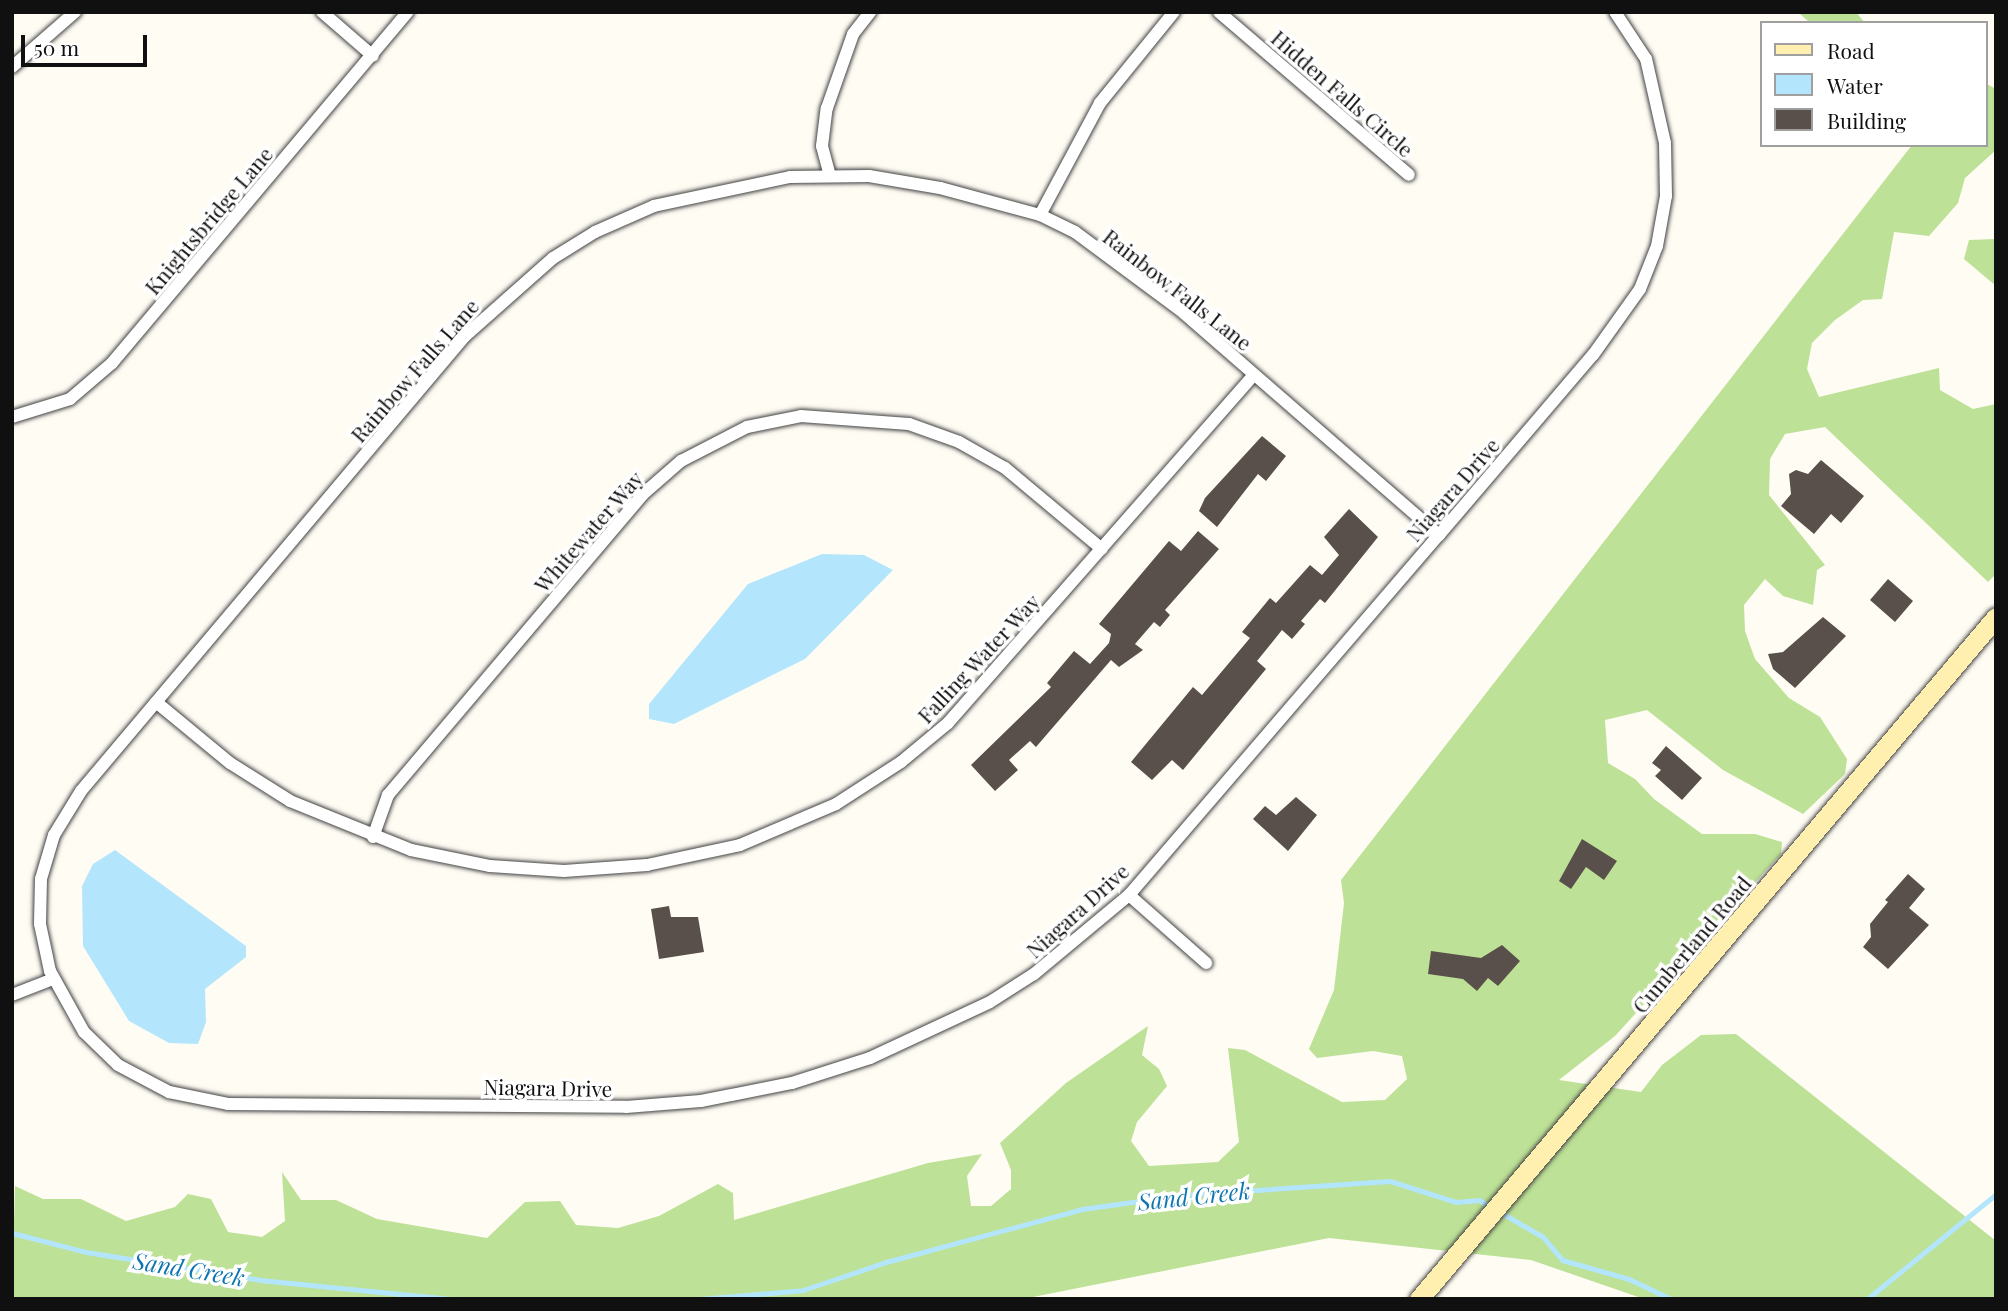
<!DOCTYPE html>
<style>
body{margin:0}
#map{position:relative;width:2008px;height:1311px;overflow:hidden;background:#fffcf4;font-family:"Playfair Display",serif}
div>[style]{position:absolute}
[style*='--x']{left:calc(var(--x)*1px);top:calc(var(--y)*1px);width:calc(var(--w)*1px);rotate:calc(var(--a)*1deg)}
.forest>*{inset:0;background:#bde196}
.water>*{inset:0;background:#b3e6fc}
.stream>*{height:5px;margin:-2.5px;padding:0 2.5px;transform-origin:2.5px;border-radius:2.5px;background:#b3e6fc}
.building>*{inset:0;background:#5a504b}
.roads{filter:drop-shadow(0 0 2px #434343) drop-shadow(0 0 2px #434343)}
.street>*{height:12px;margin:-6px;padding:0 6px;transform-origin:6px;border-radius:6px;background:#fff}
.secondary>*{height:19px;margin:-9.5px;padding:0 9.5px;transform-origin:9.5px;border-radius:9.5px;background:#fff0af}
span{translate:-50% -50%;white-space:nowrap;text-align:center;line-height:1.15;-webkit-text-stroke:7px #fff;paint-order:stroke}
.street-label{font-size:21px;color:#101010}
.water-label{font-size:23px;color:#0c75b0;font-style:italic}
.frame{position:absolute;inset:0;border:14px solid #101010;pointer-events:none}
.legend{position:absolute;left:1760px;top:21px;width:228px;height:126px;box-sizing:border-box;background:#fff;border:2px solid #9f9f9f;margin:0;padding:9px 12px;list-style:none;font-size:21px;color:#101010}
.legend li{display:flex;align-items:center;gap:14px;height:35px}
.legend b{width:35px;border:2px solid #9f9f9f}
.scale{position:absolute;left:21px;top:35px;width:126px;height:32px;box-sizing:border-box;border:4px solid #101010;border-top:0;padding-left:9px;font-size:21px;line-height:24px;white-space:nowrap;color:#101010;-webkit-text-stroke:5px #fff;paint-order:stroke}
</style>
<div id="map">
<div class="forest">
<div style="clip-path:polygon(1798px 12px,1856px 12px,1865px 23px,1810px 23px)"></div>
<div style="clip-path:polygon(1985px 83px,1996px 89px,1996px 150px,1965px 178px,1958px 203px,1929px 236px,1894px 232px,1882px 299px,1863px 300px,1835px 320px,1812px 343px,1807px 369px,1819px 397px,1939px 368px,1940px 390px,1973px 409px,1996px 404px,1996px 574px,1988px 582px,1825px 427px,1785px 434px,1770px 459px,1769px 495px,1825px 565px,1817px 570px,1813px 605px,1783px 596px,1765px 579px,1744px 605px,1745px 631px,1755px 659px,1789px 698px,1820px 717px,1847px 759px,1845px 774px,1803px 814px,1723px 770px,1647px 710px,1605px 720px,1608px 763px,1635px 779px,1654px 799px,1702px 834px,1755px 834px,1782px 842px,1781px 854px,1615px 1036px,1559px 1080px,1641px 1092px,1662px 1065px,1701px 1035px,1736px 1034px,1996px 1241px,1996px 1299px,1644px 1299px,1531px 1260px,1329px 1238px,1023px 1299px,12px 1299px,15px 1186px,43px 1199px,81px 1199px,126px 1221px,175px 1207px,188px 1194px,211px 1199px,228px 1232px,262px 1237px,285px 1221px,282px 1172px,301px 1200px,336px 1200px,377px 1219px,487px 1238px,525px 1202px,560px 1201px,576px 1225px,618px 1228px,659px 1216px,718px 1184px,733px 1193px,734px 1220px,928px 1163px,982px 1154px,967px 1176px,971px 1206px,991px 1206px,1011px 1189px,1011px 1170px,1000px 1143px,1066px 1083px,1148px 1026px,1142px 1055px,1159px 1069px,1167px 1086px,1137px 1122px,1131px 1141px,1149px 1166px,1218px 1162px,1239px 1142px,1228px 1048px,1245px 1050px,1342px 1102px,1385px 1100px,1407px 1079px,1402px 1056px,1373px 1051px,1317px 1058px,1309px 1049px,1334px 990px,1344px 903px,1341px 880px,1912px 145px,1985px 145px)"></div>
<div style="clip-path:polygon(1996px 239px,1996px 286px,1964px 259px,1969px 240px)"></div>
</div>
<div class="water">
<div style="clip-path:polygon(822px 554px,864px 555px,893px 570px,805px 659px,674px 724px,649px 719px,649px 704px,748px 584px)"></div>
<div style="clip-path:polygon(115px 850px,246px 946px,246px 957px,205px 989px,206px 1022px,198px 1044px,169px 1043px,129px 1021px,83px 946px,82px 886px,93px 864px)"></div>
</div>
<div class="stream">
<div style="--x:12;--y:1233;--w:76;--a:14.4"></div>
<div style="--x:86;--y:1252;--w:176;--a:9.1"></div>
<div style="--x:260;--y:1280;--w:192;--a:5.7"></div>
<div style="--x:699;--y:1299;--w:104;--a:-4.9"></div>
<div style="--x:803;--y:1290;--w:88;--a:-18.6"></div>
<div style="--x:886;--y:1262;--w:203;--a:-15.1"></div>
<div style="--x:1082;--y:1209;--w:102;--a:-7.9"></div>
<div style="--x:1183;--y:1195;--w:207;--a:-3.9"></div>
<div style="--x:1390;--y:1181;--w:69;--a:17.7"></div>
<div style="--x:1456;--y:1202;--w:23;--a:-5"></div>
<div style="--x:1479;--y:1200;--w:74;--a:30"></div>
<div style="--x:1543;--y:1237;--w:30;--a:50"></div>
<div style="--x:1562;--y:1260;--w:70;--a:15.8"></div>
<div style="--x:1629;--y:1279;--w:47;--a:25.5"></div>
<div style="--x:1867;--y:1299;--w:166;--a:-39.1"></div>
</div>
<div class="building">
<div style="clip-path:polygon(1262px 436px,1286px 456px,1266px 481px,1258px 474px,1217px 527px,1199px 511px,1205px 498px)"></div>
<div style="clip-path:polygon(1821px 460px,1864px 496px,1841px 523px,1831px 514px,1814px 534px,1781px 506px,1791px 494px,1789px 474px,1796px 470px,1808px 474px)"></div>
<div style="clip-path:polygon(1349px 509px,1378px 537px,1325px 603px,1320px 599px,1301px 621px,1305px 624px,1292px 639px,1282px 630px,1257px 661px,1266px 669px,1183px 770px,1172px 760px,1152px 780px,1131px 762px,1193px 687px,1202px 695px,1250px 638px,1242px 632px,1270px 598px,1276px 603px,1310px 565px,1322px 575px,1339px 555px,1324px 537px)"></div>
<div style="clip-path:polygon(1198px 531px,1219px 549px,1165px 610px,1170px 615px,1160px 627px,1154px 622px,1135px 644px,1143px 650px,1119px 667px,1111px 660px,1036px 747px,1030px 741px,1009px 760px,1018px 770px,995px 791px,971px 765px,1051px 687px,1047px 683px,1074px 651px,1090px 664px,1109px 643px,1111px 634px,1099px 624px,1169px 541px,1181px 551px)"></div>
<div style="clip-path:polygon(1888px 579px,1913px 601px,1895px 622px,1870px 600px)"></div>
<div style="clip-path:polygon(1823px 617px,1846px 636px,1795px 688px,1773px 669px,1768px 654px,1783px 652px)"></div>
<div style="clip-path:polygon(1666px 746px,1702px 778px,1682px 800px,1655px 776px,1661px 770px,1652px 763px)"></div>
<div style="clip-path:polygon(1296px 797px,1317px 815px,1288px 851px,1253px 819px,1265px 806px,1276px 815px)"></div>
<div style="clip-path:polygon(1582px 839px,1617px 861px,1604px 880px,1586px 867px,1571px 889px,1559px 881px)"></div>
<div style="clip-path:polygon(1908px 874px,1925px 889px,1909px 908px,1929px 925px,1888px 969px,1863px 947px,1871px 937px,1870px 924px,1888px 902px,1885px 900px)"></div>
<div style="clip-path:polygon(669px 906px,671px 917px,698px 917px,704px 952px,659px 959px,651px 909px)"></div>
<div style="clip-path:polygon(1502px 945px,1520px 961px,1498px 986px,1488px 978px,1477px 991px,1463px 979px,1428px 974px,1431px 951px,1481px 958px)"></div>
</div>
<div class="roads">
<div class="street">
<div style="--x:322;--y:12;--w:67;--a:40.8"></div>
<div style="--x:1219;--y:12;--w:250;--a:40.6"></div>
<div style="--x:12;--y:67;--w:84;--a:-41.1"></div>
<div style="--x:830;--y:176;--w:31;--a:-105"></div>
<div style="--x:822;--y:146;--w:38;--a:-83"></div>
<div style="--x:827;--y:108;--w:78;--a:-70.6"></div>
<div style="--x:853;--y:34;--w:28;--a:-52"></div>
<div style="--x:1040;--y:215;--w:127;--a:-61.8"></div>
<div style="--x:1100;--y:103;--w:117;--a:-50.9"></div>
<div style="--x:12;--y:417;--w:61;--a:-17.2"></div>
<div style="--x:70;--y:399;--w:55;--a:-40.6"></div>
<div style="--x:112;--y:363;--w:459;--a:-49.9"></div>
<div style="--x:1439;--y:535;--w:338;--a:-139"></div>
<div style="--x:1184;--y:313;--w:136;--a:-143.4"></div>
<div style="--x:1075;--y:232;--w:39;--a:-154"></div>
<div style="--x:1040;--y:215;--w:104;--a:-164.9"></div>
<div style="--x:940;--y:188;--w:72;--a:-170.4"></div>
<div style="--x:869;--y:176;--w:79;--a:179.3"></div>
<div style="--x:790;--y:177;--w:139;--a:168"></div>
<div style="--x:654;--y:206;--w:64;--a:156.2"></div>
<div style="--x:595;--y:232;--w:49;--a:148.2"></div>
<div style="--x:553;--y:258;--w:118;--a:138.4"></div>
<div style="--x:465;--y:336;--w:595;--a:130.16"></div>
<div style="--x:81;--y:791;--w:52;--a:121.5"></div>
<div style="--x:54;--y:835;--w:46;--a:106.5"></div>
<div style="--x:41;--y:879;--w:45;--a:91.3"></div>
<div style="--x:40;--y:924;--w:48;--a:78"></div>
<div style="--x:50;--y:971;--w:70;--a:60.9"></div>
<div style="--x:84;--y:1032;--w:47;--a:44.1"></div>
<div style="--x:118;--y:1065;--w:58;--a:27.9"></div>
<div style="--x:169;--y:1092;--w:60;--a:11.5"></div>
<div style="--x:228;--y:1104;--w:398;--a:0.4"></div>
<div style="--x:626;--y:1107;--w:75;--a:-4.6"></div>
<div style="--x:701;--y:1101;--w:93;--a:-11.2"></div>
<div style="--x:792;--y:1083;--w:82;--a:-17.8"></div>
<div style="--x:870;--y:1058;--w:132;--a:-25"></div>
<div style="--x:990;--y:1002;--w:52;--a:-32.5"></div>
<div style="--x:1034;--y:974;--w:124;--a:-39.7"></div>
<div style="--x:1129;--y:895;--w:475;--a:-49.3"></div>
<div style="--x:1439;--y:535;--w:237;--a:-49.5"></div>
<div style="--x:1593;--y:355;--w:81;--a:-54.5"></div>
<div style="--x:1640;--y:289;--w:46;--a:-68.4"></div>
<div style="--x:1657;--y:246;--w:51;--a:-79.8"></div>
<div style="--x:1666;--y:196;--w:53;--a:-91.1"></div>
<div style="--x:1665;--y:143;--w:86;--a:-102.7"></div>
<div style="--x:1646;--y:59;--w:56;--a:-123.4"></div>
<div style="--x:156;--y:702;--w:96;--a:39.5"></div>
<div style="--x:230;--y:763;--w:71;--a:32.3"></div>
<div style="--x:290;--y:801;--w:131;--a:22"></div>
<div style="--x:411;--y:850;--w:81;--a:11.4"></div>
<div style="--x:490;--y:866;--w:74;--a:3.9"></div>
<div style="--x:564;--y:871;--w:83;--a:-4.1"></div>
<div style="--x:647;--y:865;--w:95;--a:-12.1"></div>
<div style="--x:740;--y:845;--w:104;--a:-23.1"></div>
<div style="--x:836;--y:804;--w:77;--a:-32.9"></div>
<div style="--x:901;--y:762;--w:61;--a:-39.7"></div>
<div style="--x:948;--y:723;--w:463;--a:-48.7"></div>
<div style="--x:373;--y:837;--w:45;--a:-70.3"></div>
<div style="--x:388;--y:795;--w:393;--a:-49.7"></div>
<div style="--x:642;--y:495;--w:52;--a:-41.1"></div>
<div style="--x:681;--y:461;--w:74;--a:-27.3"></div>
<div style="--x:747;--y:427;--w:55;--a:-11.5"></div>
<div style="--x:801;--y:416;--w:108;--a:4.2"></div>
<div style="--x:909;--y:424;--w:53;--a:19.8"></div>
<div style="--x:959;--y:442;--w:53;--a:29.5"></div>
<div style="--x:1005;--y:468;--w:126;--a:39.9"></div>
<div style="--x:1129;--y:895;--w:103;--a:41.4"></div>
<div style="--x:12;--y:995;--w:44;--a:-21.3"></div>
</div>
<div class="secondary">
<div style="--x:1419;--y:1299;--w:893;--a:-49.77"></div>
</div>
</div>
<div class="street-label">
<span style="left:1343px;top:93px;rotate:41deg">Hidden Falls Circle</span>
<span style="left:208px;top:220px;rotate:-50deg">Knightsbridge Lane</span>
<span style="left:1178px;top:289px;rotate:38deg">Rainbow Falls Lane</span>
<span style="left:414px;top:370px;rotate:-49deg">Rainbow Falls Lane</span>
<span style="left:1452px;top:489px;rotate:-49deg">Niagara Drive</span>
<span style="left:588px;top:531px;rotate:-49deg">Whitewater Way</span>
<span style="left:978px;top:658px;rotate:-47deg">Falling Water Way</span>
<span style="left:1077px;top:910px;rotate:-42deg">Niagara Drive</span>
<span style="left:1691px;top:944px;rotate:-50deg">Cumberland Road</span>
<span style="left:548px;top:1087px;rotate:1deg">Niagara Drive</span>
</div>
<div class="water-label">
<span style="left:1194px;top:1196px;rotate:-6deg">Sand Creek</span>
<span style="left:189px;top:1269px;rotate:9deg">Sand Creek</span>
</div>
<div class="frame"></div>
<ul class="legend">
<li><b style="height:9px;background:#fff0af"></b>Road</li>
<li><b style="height:19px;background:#b3e6fc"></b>Water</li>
<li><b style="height:19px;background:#5a504b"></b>Building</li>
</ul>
<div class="scale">50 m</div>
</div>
